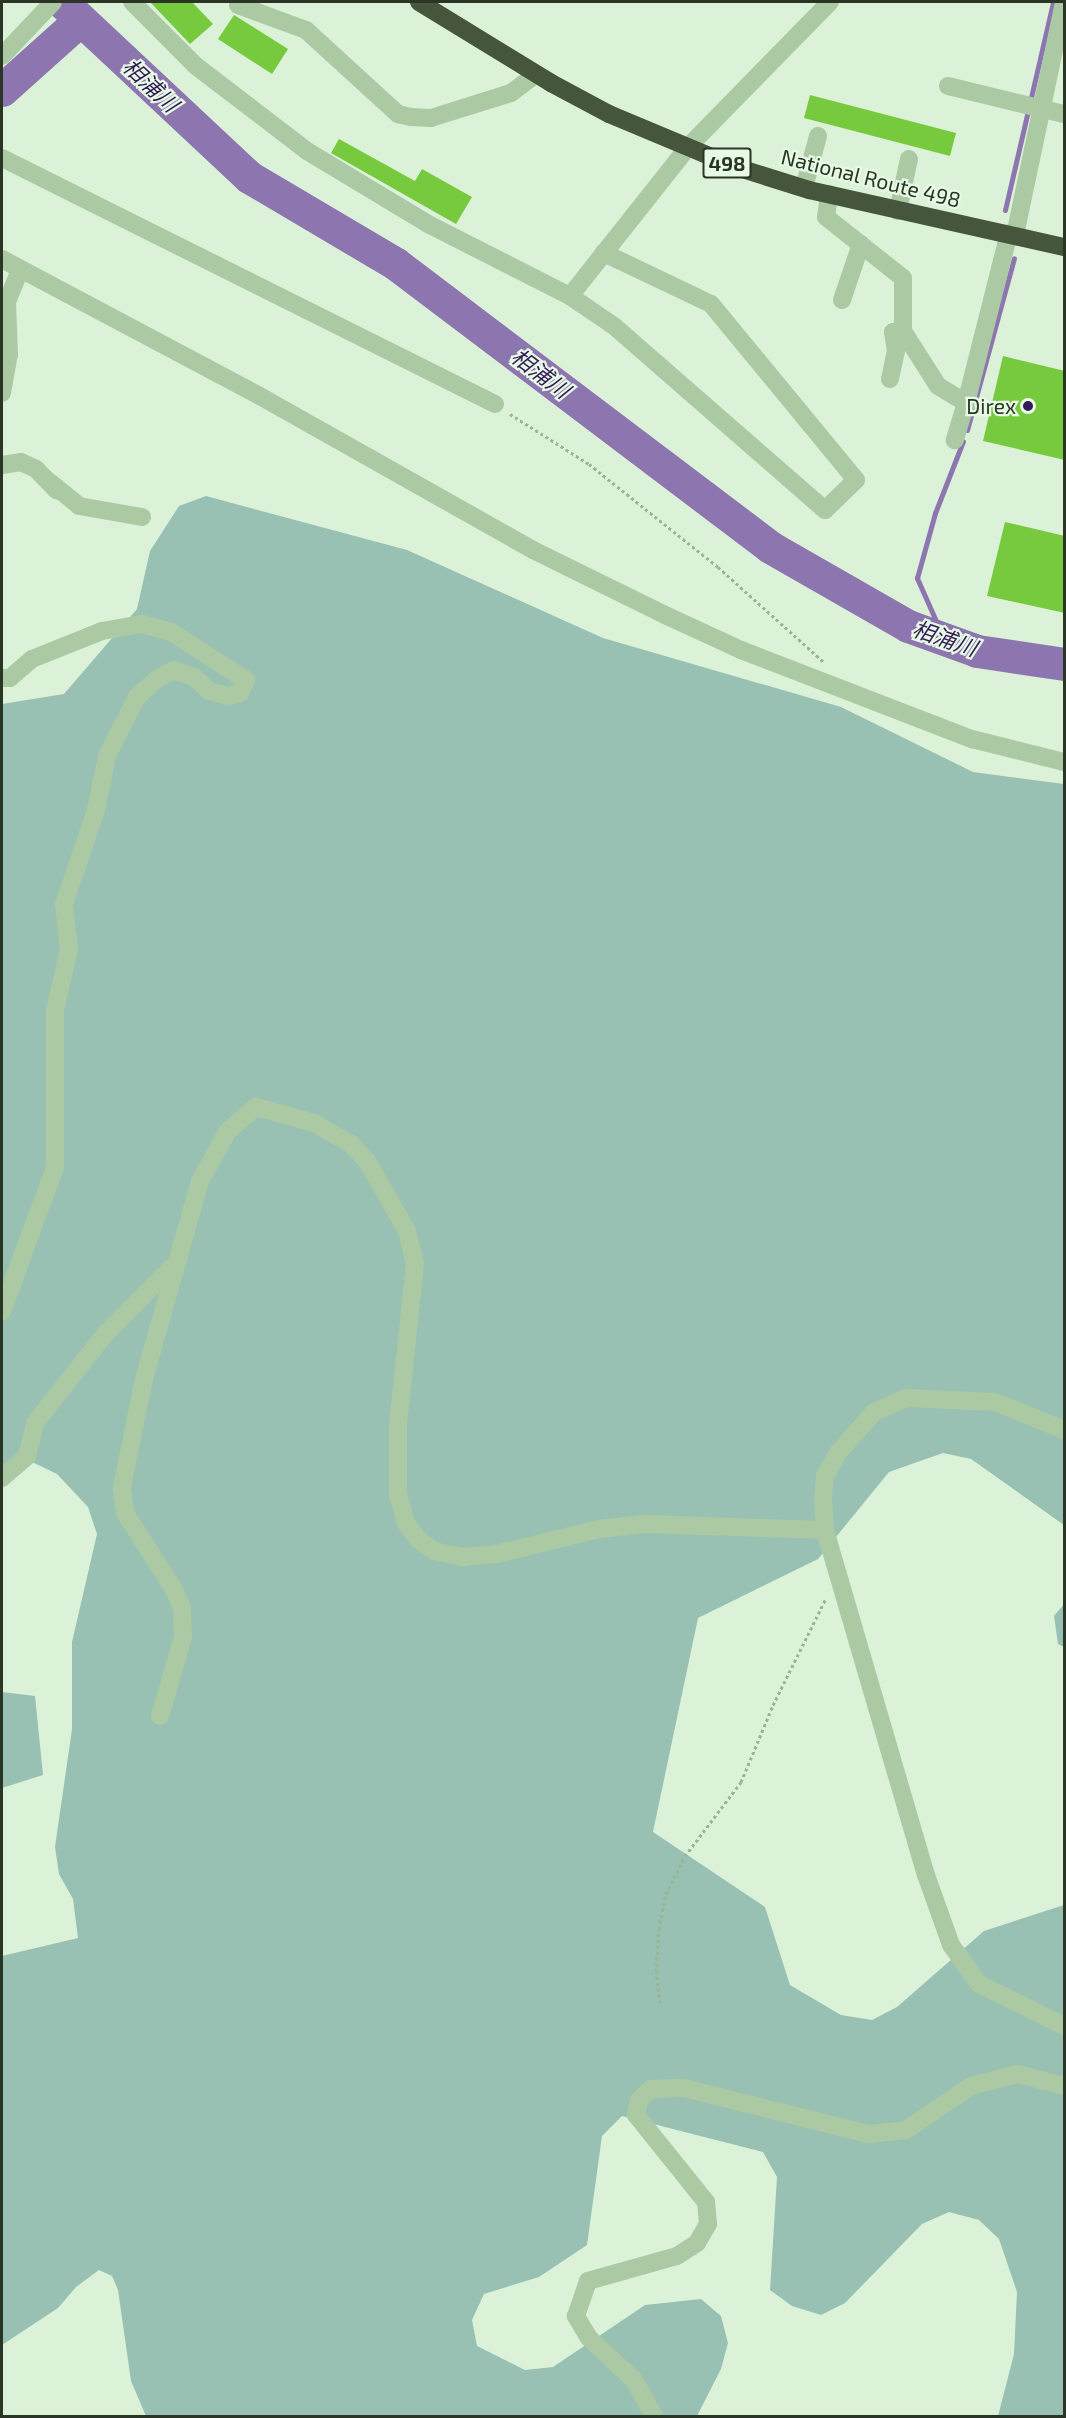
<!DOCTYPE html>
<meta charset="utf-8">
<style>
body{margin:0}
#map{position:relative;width:1066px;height:2418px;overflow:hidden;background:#dbf2d8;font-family:"Exo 2","Noto Sans JP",sans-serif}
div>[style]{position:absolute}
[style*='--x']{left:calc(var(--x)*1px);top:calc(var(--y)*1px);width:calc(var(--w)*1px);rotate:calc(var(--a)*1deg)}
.green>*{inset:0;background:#98c1b4}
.stream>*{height:5px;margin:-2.5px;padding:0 2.5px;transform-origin:2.5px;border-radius:2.5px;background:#8d76b0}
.river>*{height:33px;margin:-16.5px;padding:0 16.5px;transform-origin:16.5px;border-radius:16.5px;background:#8d76b0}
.building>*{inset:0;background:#77ca3e}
.path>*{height:3px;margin-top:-1.5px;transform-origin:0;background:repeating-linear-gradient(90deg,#97b68e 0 3px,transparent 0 6px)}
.minor>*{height:18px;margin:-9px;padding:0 9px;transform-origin:9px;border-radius:9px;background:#abcaa4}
.highway>*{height:18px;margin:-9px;padding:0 9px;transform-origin:9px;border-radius:9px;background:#45563d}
.dots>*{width:16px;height:16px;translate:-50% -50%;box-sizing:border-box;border:3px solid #e7fae4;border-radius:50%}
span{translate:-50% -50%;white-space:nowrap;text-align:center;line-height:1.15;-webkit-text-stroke:4.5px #e7fae4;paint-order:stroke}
.shield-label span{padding:2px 4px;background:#e7fae4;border:2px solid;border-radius:4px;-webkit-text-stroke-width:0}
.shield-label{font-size:20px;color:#2b3526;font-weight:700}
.street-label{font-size:21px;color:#2b3526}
.poi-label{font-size:21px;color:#2b3526}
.right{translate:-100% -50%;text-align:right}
.water-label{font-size:22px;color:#341a58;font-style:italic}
.frame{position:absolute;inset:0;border:3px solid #2b3526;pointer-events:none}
</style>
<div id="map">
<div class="green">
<div style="clip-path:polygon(206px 496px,407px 550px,603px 638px,841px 707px,973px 772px,1064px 784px,1064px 1525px,971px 1459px,943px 1453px,889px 1472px,818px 1559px,698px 1618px,653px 1832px,765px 1907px,790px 1985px,841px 2015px,872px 2020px,897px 2007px,984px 1931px,1064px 1905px,1064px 2416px,998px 2416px,1014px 2354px,1017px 2292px,999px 2239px,979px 2220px,949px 2212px,922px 2224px,845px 2303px,821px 2315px,792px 2306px,770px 2290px,777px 2177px,763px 2152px,622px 2116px,602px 2136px,587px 2245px,539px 2277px,484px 2294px,472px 2320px,477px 2346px,525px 2370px,553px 2367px,645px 2305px,701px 2299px,721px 2316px,728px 2343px,721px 2369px,697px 2416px,146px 2416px,131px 2381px,118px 2290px,112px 2276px,99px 2270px,76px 2287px,58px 2308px,2px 2345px,2px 1956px,78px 1938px,73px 1899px,59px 1874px,55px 1847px,72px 1729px,72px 1642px,97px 1534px,88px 1507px,57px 1474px,30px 1461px,2px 1465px,2px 704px,64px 694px,137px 609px,150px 551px,179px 506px)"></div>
<div style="clip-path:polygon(1064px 1604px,1064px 1647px,1058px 1644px,1054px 1616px)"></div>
<div style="clip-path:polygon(2px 1692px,35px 1696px,43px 1775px,2px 1788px)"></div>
</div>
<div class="stream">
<div style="--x:1005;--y:210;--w:213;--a:-77"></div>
<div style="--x:967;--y:430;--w:178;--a:-74.7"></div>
<div style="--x:944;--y:639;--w:67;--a:-113.9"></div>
<div style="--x:917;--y:578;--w:67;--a:-74.5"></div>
<div style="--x:935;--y:513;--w:77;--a:-68.7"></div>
</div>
<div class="river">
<div style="--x:62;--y:2;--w:256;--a:43.1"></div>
<div style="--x:249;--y:177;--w:171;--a:30.6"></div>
<div style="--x:396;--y:264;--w:469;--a:37.1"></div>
<div style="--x:770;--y:547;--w:159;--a:29.8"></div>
<div style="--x:908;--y:626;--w:73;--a:19.9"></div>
<div style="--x:977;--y:651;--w:88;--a:8.5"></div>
<div style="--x:2;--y:90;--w:103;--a:-41.9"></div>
</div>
<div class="building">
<div style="clip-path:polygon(150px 2px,192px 2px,213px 24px,190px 44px)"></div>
<div style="clip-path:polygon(234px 15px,288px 49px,272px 74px,218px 39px)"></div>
<div style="clip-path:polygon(810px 95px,956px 133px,950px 156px,804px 118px)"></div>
<div style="clip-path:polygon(339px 139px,415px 181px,422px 169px,472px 197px,456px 224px,331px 153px)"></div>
<div style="clip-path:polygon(1003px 356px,1065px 371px,1065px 460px,983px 441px)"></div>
<div style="clip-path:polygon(1005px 522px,1065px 536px,1065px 613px,987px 596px)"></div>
</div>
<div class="path">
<div style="--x:510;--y:414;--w:93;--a:32.3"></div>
<div style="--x:589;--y:464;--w:165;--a:38.6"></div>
<div style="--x:718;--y:567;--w:142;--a:41.9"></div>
<div style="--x:660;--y:2003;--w:31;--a:-97"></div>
<div style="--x:656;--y:1972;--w:43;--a:-86"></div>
<div style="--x:659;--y:1929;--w:36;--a:-79"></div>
<div style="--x:666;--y:1894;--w:42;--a:-63.4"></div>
<div style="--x:685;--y:1856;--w:93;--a:-52.9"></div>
<div style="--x:741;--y:1782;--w:83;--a:-67.4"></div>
<div style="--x:773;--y:1705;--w:119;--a:-63.6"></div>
</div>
<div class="minor">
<div style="--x:132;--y:2;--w:91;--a:45"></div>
<div style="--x:196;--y:66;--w:140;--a:37.4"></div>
<div style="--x:307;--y:151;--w:141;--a:31.1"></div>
<div style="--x:428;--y:224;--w:159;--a:26.9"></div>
<div style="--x:570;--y:296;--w:53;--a:34.3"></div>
<div style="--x:614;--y:326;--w:280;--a:41.1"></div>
<div style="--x:825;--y:510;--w:43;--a:-44.1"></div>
<div style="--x:856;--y:480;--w:228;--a:-129.5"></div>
<div style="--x:711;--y:304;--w:119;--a:-154.5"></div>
<div style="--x:238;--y:5;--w:72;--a:20.2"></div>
<div style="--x:306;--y:30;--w:125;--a:42.4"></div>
<div style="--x:398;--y:114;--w:13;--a:13"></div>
<div style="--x:411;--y:117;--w:20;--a:3"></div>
<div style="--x:431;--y:118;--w:84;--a:-17.4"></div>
<div style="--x:511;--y:93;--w:31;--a:-37"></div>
<div style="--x:2;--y:56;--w:74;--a:-46.6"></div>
<div style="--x:948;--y:86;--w:119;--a:13.6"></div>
<div style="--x:2;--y:158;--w:551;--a:26.52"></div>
<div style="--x:804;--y:188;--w:54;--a:-74.9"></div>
<div style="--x:829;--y:194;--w:23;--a:97"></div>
<div style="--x:826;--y:217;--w:98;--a:38.4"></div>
<div style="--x:903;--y:278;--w:53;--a:90"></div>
<div style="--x:903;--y:331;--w:65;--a:57.5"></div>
<div style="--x:938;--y:386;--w:33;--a:31"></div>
<div style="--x:966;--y:403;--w:39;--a:107"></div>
<div style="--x:898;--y:211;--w:53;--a:-78.1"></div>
<div style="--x:1015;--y:235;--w:237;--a:-78.1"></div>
<div style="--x:2;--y:259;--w:290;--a:28"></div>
<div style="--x:258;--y:395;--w:316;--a:29.4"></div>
<div style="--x:533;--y:550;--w:147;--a:26.2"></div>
<div style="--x:665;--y:615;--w:84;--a:24.7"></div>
<div style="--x:741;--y:650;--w:248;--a:21.1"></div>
<div style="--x:972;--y:739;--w:95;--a:14"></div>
<div style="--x:570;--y:296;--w:190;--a:-51.6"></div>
<div style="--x:688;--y:147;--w:203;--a:-45.6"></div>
<div style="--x:842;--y:300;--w:59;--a:-71.3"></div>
<div style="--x:890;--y:379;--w:29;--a:-78"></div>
<div style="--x:896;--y:351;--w:19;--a:-99"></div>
<div style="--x:893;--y:332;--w:10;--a:-6"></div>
<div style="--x:2;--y:393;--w:39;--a:-80"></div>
<div style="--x:9;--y:355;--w:53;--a:-92.2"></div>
<div style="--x:7;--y:302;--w:35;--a:-68"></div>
<div style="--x:966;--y:403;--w:175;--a:-75.8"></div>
<div style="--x:2;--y:465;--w:19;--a:-9"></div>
<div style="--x:21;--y:462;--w:17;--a:25"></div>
<div style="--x:36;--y:469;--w:30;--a:46"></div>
<div style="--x:51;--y:483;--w:36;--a:39"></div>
<div style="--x:79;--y:506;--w:64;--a:9.9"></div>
<div style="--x:2;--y:678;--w:8;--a:0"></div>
<div style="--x:10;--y:678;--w:29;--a:-41"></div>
<div style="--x:32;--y:659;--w:75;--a:-21.8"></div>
<div style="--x:102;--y:631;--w:41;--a:-9.9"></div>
<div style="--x:142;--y:624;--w:30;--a:15"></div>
<div style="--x:171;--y:632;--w:89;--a:32.6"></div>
<div style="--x:246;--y:680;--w:14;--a:115"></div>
<div style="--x:240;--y:693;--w:12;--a:166"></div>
<div style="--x:228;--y:696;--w:20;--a:-165"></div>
<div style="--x:209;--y:691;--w:21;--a:-137"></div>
<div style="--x:194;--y:677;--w:21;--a:-161"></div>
<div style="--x:174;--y:670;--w:19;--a:152"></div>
<div style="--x:157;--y:679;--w:27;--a:138"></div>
<div style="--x:137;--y:697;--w:66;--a:117"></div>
<div style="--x:107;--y:756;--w:55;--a:101.5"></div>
<div style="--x:96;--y:810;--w:99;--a:108.8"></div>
<div style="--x:64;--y:904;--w:45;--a:83.7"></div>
<div style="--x:69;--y:949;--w:63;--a:102.9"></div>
<div style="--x:55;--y:1010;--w:157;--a:90"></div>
<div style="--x:55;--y:1167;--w:154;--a:110.1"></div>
<div style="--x:1064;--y:1430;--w:74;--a:-157.9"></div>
<div style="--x:995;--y:1402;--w:89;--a:-177.4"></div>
<div style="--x:906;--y:1398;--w:35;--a:156"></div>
<div style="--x:874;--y:1412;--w:55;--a:131.3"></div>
<div style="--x:838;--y:1453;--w:26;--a:119"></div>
<div style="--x:825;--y:1476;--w:23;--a:95"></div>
<div style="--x:823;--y:1499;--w:31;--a:86"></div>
<div style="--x:825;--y:1530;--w:359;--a:73.7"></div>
<div style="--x:926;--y:1875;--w:74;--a:70.3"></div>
<div style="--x:951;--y:1945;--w:48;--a:54.3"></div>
<div style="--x:979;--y:1984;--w:95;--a:26.3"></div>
<div style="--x:2;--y:1478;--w:33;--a:-41"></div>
<div style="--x:27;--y:1456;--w:34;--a:-76"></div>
<div style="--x:35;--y:1423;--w:115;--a:-51.7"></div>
<div style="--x:106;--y:1333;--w:93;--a:-45"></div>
<div style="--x:160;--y:1716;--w:82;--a:-73.8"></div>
<div style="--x:183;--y:1637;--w:29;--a:-92"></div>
<div style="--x:182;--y:1608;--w:22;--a:-114"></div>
<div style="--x:173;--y:1588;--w:89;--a:-122.6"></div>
<div style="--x:125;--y:1513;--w:26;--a:-97"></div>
<div style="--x:122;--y:1487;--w:110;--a:-78.5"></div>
<div style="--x:144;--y:1379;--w:206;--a:-74.2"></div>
<div style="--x:200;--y:1181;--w:57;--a:-60.8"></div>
<div style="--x:228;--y:1131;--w:37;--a:-41"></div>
<div style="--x:256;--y:1107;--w:60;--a:15.4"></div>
<div style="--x:314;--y:1123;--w:43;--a:29.6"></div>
<div style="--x:351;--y:1144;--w:23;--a:47"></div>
<div style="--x:367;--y:1161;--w:81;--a:60.3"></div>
<div style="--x:407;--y:1231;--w:33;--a:76"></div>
<div style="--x:415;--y:1263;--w:162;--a:96"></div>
<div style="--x:398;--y:1424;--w:70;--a:90"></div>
<div style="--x:398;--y:1494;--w:30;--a:75"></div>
<div style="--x:406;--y:1523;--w:21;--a:53"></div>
<div style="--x:419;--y:1540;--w:19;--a:36"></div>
<div style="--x:434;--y:1551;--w:30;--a:12"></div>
<div style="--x:463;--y:1557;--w:34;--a:-5"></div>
<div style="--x:497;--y:1554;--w:105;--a:-13.8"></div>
<div style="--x:599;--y:1529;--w:45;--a:-6.3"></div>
<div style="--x:644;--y:1524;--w:181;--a:1.9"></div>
<div style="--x:654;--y:2416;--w:41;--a:-119.1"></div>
<div style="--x:634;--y:2380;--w:62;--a:-137"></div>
<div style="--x:589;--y:2338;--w:26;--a:-121"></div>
<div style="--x:576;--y:2316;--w:37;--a:-71"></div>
<div style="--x:588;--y:2281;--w:92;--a:-15.7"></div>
<div style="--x:677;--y:2256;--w:24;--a:-33"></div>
<div style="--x:697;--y:2243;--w:22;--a:-60"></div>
<div style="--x:708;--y:2224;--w:22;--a:-95"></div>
<div style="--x:706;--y:2202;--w:112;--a:-128.8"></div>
<div style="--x:636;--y:2115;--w:15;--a:-79"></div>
<div style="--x:639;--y:2100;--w:16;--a:-43"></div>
<div style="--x:651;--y:2089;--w:33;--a:-2"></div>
<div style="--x:684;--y:2088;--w:191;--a:14"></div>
<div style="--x:869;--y:2134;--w:37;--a:-6"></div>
<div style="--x:906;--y:2130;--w:78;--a:-34.1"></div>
<div style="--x:971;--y:2086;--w:48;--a:-14.6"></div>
<div style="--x:1017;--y:2074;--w:49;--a:14.3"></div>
</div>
<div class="highway">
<div style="--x:419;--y:2;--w:155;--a:31.5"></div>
<div style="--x:551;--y:83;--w:66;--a:28.1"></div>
<div style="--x:609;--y:114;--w:138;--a:22.7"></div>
<div style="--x:736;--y:167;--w:77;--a:17.5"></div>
<div style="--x:809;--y:190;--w:261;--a:12.6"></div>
</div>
<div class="dots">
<div style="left:1028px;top:406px;background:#341a58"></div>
</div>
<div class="shield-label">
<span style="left:727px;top:163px">498</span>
</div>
<div class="street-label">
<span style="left:871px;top:178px;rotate:14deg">National Route 498</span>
</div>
<div class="poi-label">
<span class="right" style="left:1016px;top:406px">Direx</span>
</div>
<div class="water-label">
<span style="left:151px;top:85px;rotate:43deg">相浦川</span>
<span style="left:541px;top:373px;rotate:37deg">相浦川</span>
<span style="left:945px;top:638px;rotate:19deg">相浦川</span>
</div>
<div class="frame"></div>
</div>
